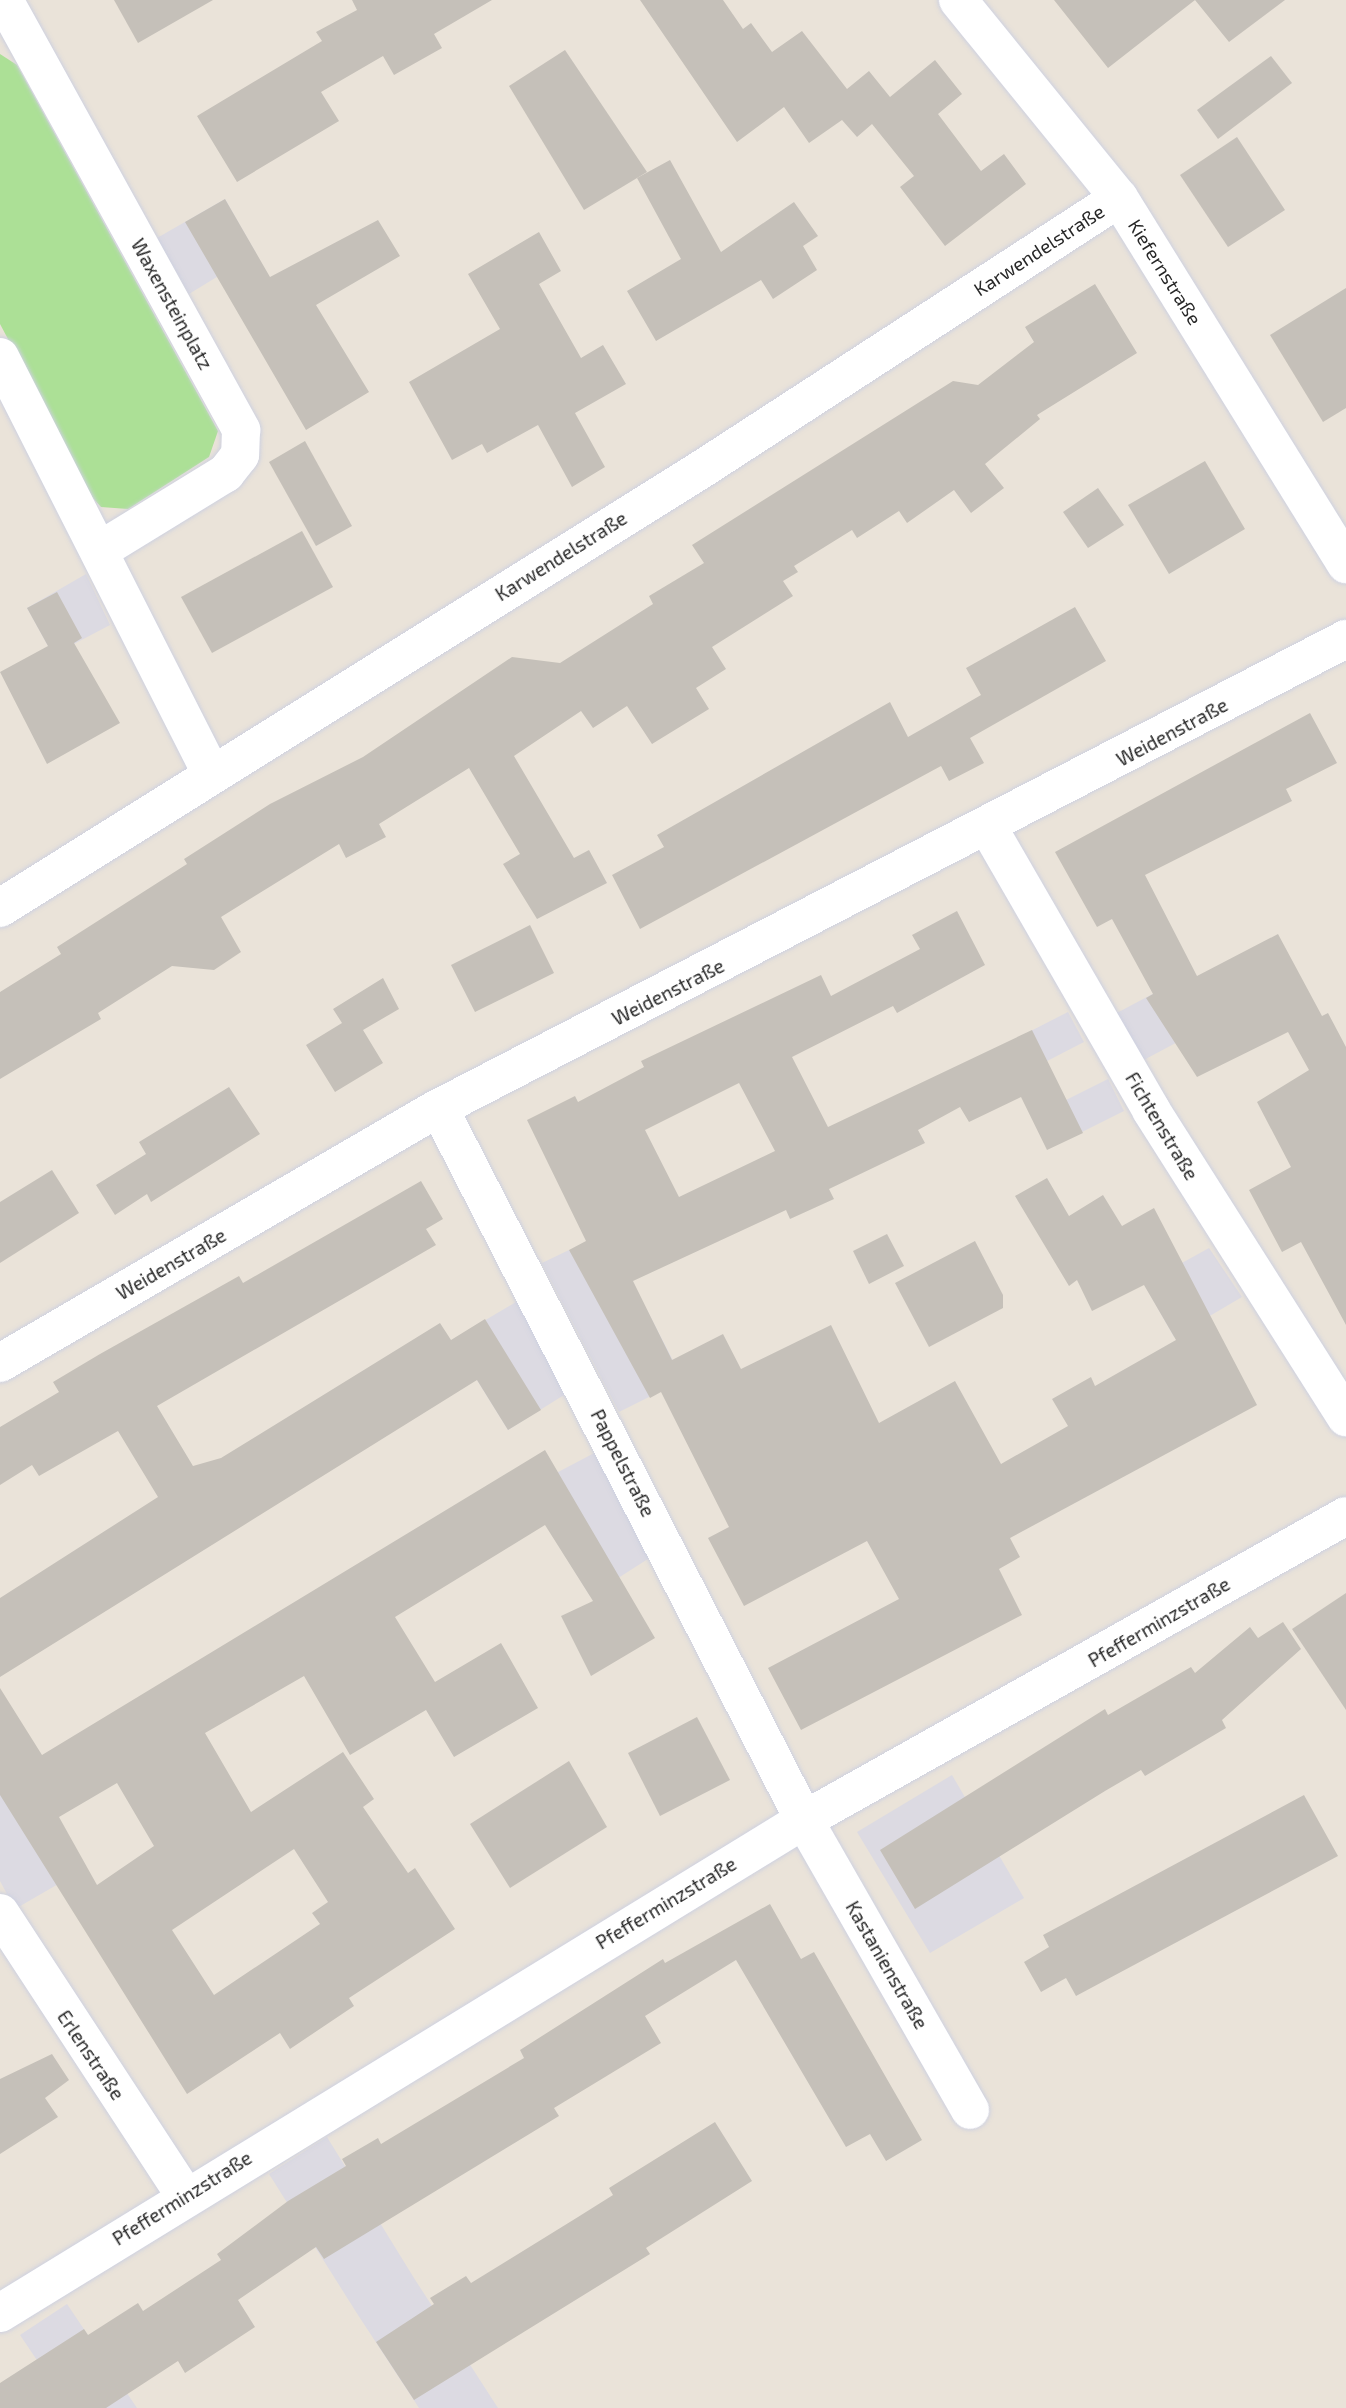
<!DOCTYPE html>
<meta charset="utf-8">
<style>
body{margin:0}
#map{position:relative;width:1346px;height:2408px;overflow:hidden;background:#eae3d9;font-family:"Exo 2",sans-serif}
div>[style]{position:absolute}
[style*='--x']{left:calc(var(--x)*1px);top:calc(var(--y)*1px);width:calc(var(--w)*1px);rotate:calc(var(--a)*1deg)}
.industrial>*{inset:0;background:#dcdae2}
.green>*{inset:0;background:#ace096}
.building>*{inset:0;background:#c5c0b9}
.roads{filter:drop-shadow(0 0 2px #ced1e0) drop-shadow(0 0 2px #ced1e0)}
.minor>*{height:38px;margin:-19px;padding:0 19px;transform-origin:19px;border-radius:19px;background:#fff}
span{translate:-50% -50%;white-space:nowrap;text-align:center;line-height:1.15;-webkit-text-stroke:6px #fff;paint-order:stroke}
.street-label{font-size:19px;color:#272727}
</style>
<div id="map">
<div class="industrial">
<div style="clip-path:polygon(225px 199px,256px 253px,189px 294px,157px 238px)"></div>
<div style="clip-path:polygon(86px 574px,110px 625px,53px 655px,27px 608px)"></div>
<div style="clip-path:polygon(1177px 981px,1202px 1029px,1140px 1062px,1113px 1015px)"></div>
<div style="clip-path:polygon(1068px 1012px,1084px 1042px,1014px 1078px,999px 1047px)"></div>
<div style="clip-path:polygon(1108px 1079px,1124px 1111px,1048px 1149px,1032px 1117px)"></div>
<div style="clip-path:polygon(1209px 1248px,1242px 1297px,1174px 1337px,1144px 1284px)"></div>
<div style="clip-path:polygon(569px 1250px,647px 1310px,683px 1380px,619px 1412px,542px 1263px)"></div>
<div style="clip-path:polygon(521px 1299px,572px 1390px,508px 1430px,452px 1340px)"></div>
<div style="clip-path:polygon(600px 1450px,651px 1557px,590px 1596px,524px 1490px)"></div>
<div style="clip-path:polygon(952px 1775px,1024px 1898px,930px 1953px,857px 1832px)"></div>
<div style="clip-path:polygon(0 1794px,86px 1868px,15px 1909px,0 1881px)"></div>
<div style="clip-path:polygon(327px 2137px,414px 2278px,498px 2408px,419px 2408px,358px 2315px,269px 2174px)"></div>
<div style="clip-path:polygon(67px 2304px,137px 2408px,69px 2408px,20px 2335px)"></div>
</div>
<div class="green">
<div style="clip-path:polygon(0 54px,17px 65px,218px 431px,209px 457px,128px 509px,101px 507px,92px 497px,0 324px)"></div>
</div>
<div class="building">
<div style="clip-path:polygon(114px 0,213px 0,138px 43px)"></div>
<div style="clip-path:polygon(352px 0,492px 0,434px 34px,442px 48px,394px 75px,383px 56px,321px 92px,339px 121px,237px 182px,197px 116px,322px 41px,316px 32px,357px 10px)"></div>
<div style="clip-path:polygon(640px 0,723px 0,743px 29px,751px 23px,772px 52px,802px 31px,847px 89px,869px 71px,890px 97px,935px 60px,962px 94px,938px 114px,981px 171px,1004px 154px,1026px 184px,945px 246px,900px 187px,914px 176px,872px 124px,857px 137px,842px 120px,809px 143px,784px 107px,737px 142px)"></div>
<div style="clip-path:polygon(1054px 0,1285px 0,1229px 42px,1195px 0,1108px 68px)"></div>
<div style="clip-path:polygon(565px 50px,647px 172px,584px 210px,509px 86px)"></div>
<div style="clip-path:polygon(1271px 56px,1292px 83px,1218px 139px,1197px 110px)"></div>
<div style="clip-path:polygon(1237px 137px,1285px 210px,1228px 247px,1180px 175px)"></div>
<div style="clip-path:polygon(670px 160px,721px 252px,794px 202px,818px 236px,803px 246px,817px 270px,773px 299px,761px 280px,656px 341px,627px 291px,681px 259px,637px 178px)"></div>
<div style="clip-path:polygon(225px 199px,270px 277px,378px 220px,400px 256px,316px 305px,369px 392px,306px 430px,185px 222px)"></div>
<div style="clip-path:polygon(539px 232px,561px 271px,539px 284px,581px 358px,603px 345px,626px 384px,575px 413px,605px 467px,572px 487px,538px 425px,487px 453px,482px 444px,452px 460px,409px 382px,500px 329px,468px 274px)"></div>
<div style="clip-path:polygon(1095px 284px,1137px 353px,1037px 415px,1040px 419px,985px 464px,1004px 488px,971px 513px,954px 490px,907px 523px,899px 511px,857px 538px,852px 530px,794px 566px,798px 572px,783px 581px,793px 596px,712px 647px,726px 669px,696px 688px,709px 709px,652px 744px,627px 706px,593px 728px,581px 711px,514px 756px,574px 858px,589px 850px,607px 883px,537px 919px,503px 864px,520px 854px,469px 768px,379px 824px,386px 837px,346px 858px,339px 844px,221px 917px,241px 952px,214px 970px,172px 966px,98px 1013px,101px 1019px,0 1079px,0 992px,61px 954px,57px 947px,187px 864px,184px 859px,270px 804px,363px 757px,512px 657px,560px 663px,653px 604px,649px 596px,704px 563px,692px 545px,953px 381px,978px 385px,1034px 342px,1025px 327px)"></div>
<div style="clip-path:polygon(1346px 288px,1346px 408px,1323px 422px,1270px 335px)"></div>
<div style="clip-path:polygon(305px 441px,352px 526px,316px 546px,269px 462px)"></div>
<div style="clip-path:polygon(1205px 461px,1245px 529px,1169px 574px,1128px 505px)"></div>
<div style="clip-path:polygon(1098px 488px,1124px 525px,1088px 548px,1063px 512px)"></div>
<div style="clip-path:polygon(302px 531px,333px 587px,212px 653px,181px 597px)"></div>
<div style="clip-path:polygon(57px 592px,82px 638px,74px 643px,120px 723px,47px 764px,0 672px,48px 646px,27px 608px)"></div>
<div style="clip-path:polygon(1075px 607px,1106px 661px,970px 738px,984px 763px,949px 781px,941px 766px,640px 929px,612px 875px,664px 847px,657px 835px,890px 702px,908px 737px,938px 720px,981px 695px,966px 668px)"></div>
<div style="clip-path:polygon(1310px 713px,1337px 763px,1286px 789px,1292px 801px,1145px 875px,1197px 976px,1278px 934px,1322px 1016px,1328px 1013px,1346px 1047px,1346px 1325px,1301px 1242px,1282px 1252px,1249px 1190px,1291px 1167px,1257px 1102px,1309px 1070px,1288px 1032px,1197px 1077px,1146px 998px,1153px 994px,1112px 919px,1097px 927px,1055px 852px)"></div>
<div style="clip-path:polygon(evenodd,957px 911px,985px 965px,897px 1013px,893px 1006px,792px 1057px,828px 1127px,1032px 1030px,1083px 1133px,1047px 1150px,1021px 1097px,969px 1122px,960px 1107px,918px 1130px,925px 1143px,829px 1189px,834px 1199px,790px 1219px,786px 1210px,633px 1281px,672px 1360px,723px 1334px,741px 1369px,831px 1325px,879px 1423px,955px 1381px,1001px 1464px,1068px 1426px,1052px 1399px,1091px 1377px,1095px 1386px,1176px 1340px,1144px 1285px,1092px 1311px,1077px 1280px,1069px 1286px,1015px 1196px,1047px 1178px,1069px 1216px,1103px 1195px,1122px 1226px,1154px 1208px,1257px 1405px,1010px 1538px,1020px 1557px,999px 1569px,1022px 1615px,801px 1730px,768px 1668px,899px 1599px,867px 1541px,744px 1606px,708px 1538px,729px 1527px,661px 1392px,650px 1398px,569px 1250px,586px 1241px,527px 1120px,575px 1096px,578px 1102px,644px 1067px,641px 1061px,821px 975px,831px 996px,920px 949px,912px 935px,957px 911px,739px 1083px,775px 1151px,679px 1197px,645px 1130px,739px 1083px)"></div>
<div style="clip-path:polygon(530px 925px,554px 973px,475px 1012px,451px 965px)"></div>
<div style="clip-path:polygon(383px 978px,399px 1009px,363px 1030px,383px 1063px,335px 1092px,306px 1045px,342px 1023px,333px 1009px)"></div>
<div style="clip-path:polygon(229px 1087px,260px 1134px,151px 1202px,147px 1194px,115px 1215px,96px 1185px,146px 1154px,139px 1142px)"></div>
<div style="clip-path:polygon(52px 1170px,79px 1213px,0 1263px,0 1202px)"></div>
<div style="clip-path:polygon(421px 1181px,443px 1219px,426px 1229px,436px 1245px,157px 1406px,193px 1466px,221px 1458px,440px 1323px,451px 1340px,485px 1319px,541px 1410px,508px 1430px,477px 1380px,0 1677px,0 1598px,158px 1497px,118px 1431px,39px 1476px,32px 1465px,0 1485px,0 1427px,59px 1392px,53px 1382px,100px 1354px,239px 1276px,243px 1283px)"></div>
<div style="clip-path:polygon(887px 1234px,904px 1266px,869px 1284px,853px 1251px)"></div>
<div style="clip-path:polygon(975px 1241px,1003px 1295px,1003px 1308px,929px 1347px,895px 1283px)"></div>
<div style="clip-path:polygon(evenodd,545px 1450px,655px 1638px,591px 1676px,561px 1616px,593px 1601px,545px 1525px,395px 1617px,435px 1682px,501px 1643px,538px 1708px,454px 1757px,426px 1710px,350px 1755px,304px 1676px,205px 1733px,251px 1812px,343px 1752px,374px 1799px,363px 1807px,408px 1873px,415px 1868px,455px 1929px,349px 1998px,354px 2006px,290px 2049px,280px 2033px,187px 2094px,0 1795px,0 1688px,42px 1755px,545px 1450px,117px 1783px,154px 1846px,97px 1885px,59px 1817px,117px 1783px,545px 1450px,294px 1849px,328px 1902px,312px 1913px,320px 1924px,214px 1995px,172px 1930px,294px 1849px)"></div>
<div style="clip-path:polygon(1346px 1593px,1346px 1710px,1292px 1629px)"></div>
<div style="clip-path:polygon(1283px 1622px,1301px 1649px,1222px 1720px,1226px 1728px,1145px 1776px,1141px 1770px,1105px 1791px,915px 1909px,880px 1850px,1105px 1709px,1108px 1715px,1191px 1667px,1195px 1673px,1250px 1627px,1258px 1638px)"></div>
<div style="clip-path:polygon(697px 1717px,730px 1780px,660px 1816px,628px 1753px)"></div>
<div style="clip-path:polygon(569px 1761px,607px 1827px,510px 1888px,470px 1824px)"></div>
<div style="clip-path:polygon(1304px 1795px,1338px 1856px,1076px 1996px,1066px 1978px,1041px 1992px,1024px 1962px,1049px 1947px,1043px 1935px)"></div>
<div style="clip-path:polygon(770px 1904px,801px 1959px,814px 1952px,922px 2140px,886px 2161px,870px 2134px,846px 2147px,736px 1960px,645px 2016px,661px 2043px,554px 2108px,559px 2116px,324px 2259px,316px 2247px,238px 2300px,255px 2327px,185px 2373px,178px 2361px,106px 2408px,0 2408px,0 2383px,84px 2329px,88px 2335px,138px 2303px,143px 2311px,221px 2260px,217px 2254px,288px 2201px,346px 2166px,342px 2159px,378px 2138px,381px 2144px,524px 2058px,520px 2050px,663px 1959px,665px 1963px)"></div>
<div style="clip-path:polygon(52px 2054px,69px 2080px,45px 2098px,58px 2117px,0 2154px,0 2079px)"></div>
<div style="clip-path:polygon(715px 2122px,752px 2181px,646px 2248px,650px 2254px,414px 2400px,376px 2342px,434px 2304px,430px 2298px,466px 2276px,471px 2283px,578px 2217px,613px 2195px,609px 2188px)"></div>
</div>
<div class="roads">
<div class="minor">
<div style="--x:958;--y:0;--w:255;--a:50.9"></div>
<div style="--x:1119;--y:198;--w:431;--a:58.2"></div>
<div style="--x:9;--y:9;--w:481;--a:61.1"></div>
<div style="--x:241;--y:430;--w:25;--a:92"></div>
<div style="--x:240;--y:455;--w:23;--a:128"></div>
<div style="--x:226;--y:473;--w:145;--a:148.5"></div>
<div style="--x:0;--y:357;--w:464;--a:63.1"></div>
<div style="--x:989;--y:829;--w:324;--a:60"></div>
<div style="--x:1151;--y:1110;--w:364;--a:57.6"></div>
<div style="--x:0;--y:908;--w:828;--a:-32.02"></div>
<div style="--x:702;--y:469;--w:497;--a:-33"></div>
<div style="--x:439;--y:1108;--w:800;--a:62.86"></div>
<div style="--x:804;--y:1820;--w:334;--a:60.2"></div>
<div style="--x:0;--y:1363;--w:501;--a:-30.2"></div>
<div style="--x:433;--y:1111;--w:1028;--a:-27.34"></div>
<div style="--x:0;--y:1913;--w:338;--a:56.8"></div>
<div style="--x:0;--y:2313;--w:943;--a:-31.52"></div>
<div style="--x:804;--y:1820;--w:621;--a:-29.29"></div>
</div>
</div>
<div class="street-label">
<span style="left:1039px;top:250px;rotate:-33deg">Karwendelstraße</span>
<span style="left:1165px;top:272px;rotate:58deg">Kiefernstraße</span>
<span style="left:172px;top:304px;rotate:61deg">Waxensteinplatz</span>
<span style="left:561px;top:556px;rotate:-32deg">Karwendelstraße</span>
<span style="left:1172px;top:732px;rotate:-28deg">Weidenstraße</span>
<span style="left:668px;top:992px;rotate:-27deg">Weidenstraße</span>
<span style="left:1162px;top:1126px;rotate:59deg">Fichtenstraße</span>
<span style="left:171px;top:1264px;rotate:-30deg">Weidenstraße</span>
<span style="left:623px;top:1463px;rotate:63deg">Pappelstraße</span>
<span style="left:1159px;top:1622px;rotate:-30deg">Pfefferminzstraße</span>
<span style="left:666px;top:1903px;rotate:-31deg">Pfefferminzstraße</span>
<span style="left:887px;top:1965px;rotate:60deg">Kastanienstraße</span>
<span style="left:91px;top:2055px;rotate:56deg">Erlenstraße</span>
<span style="left:182px;top:2198px;rotate:-32deg">Pfefferminzstraße</span>
</div>
</div>
